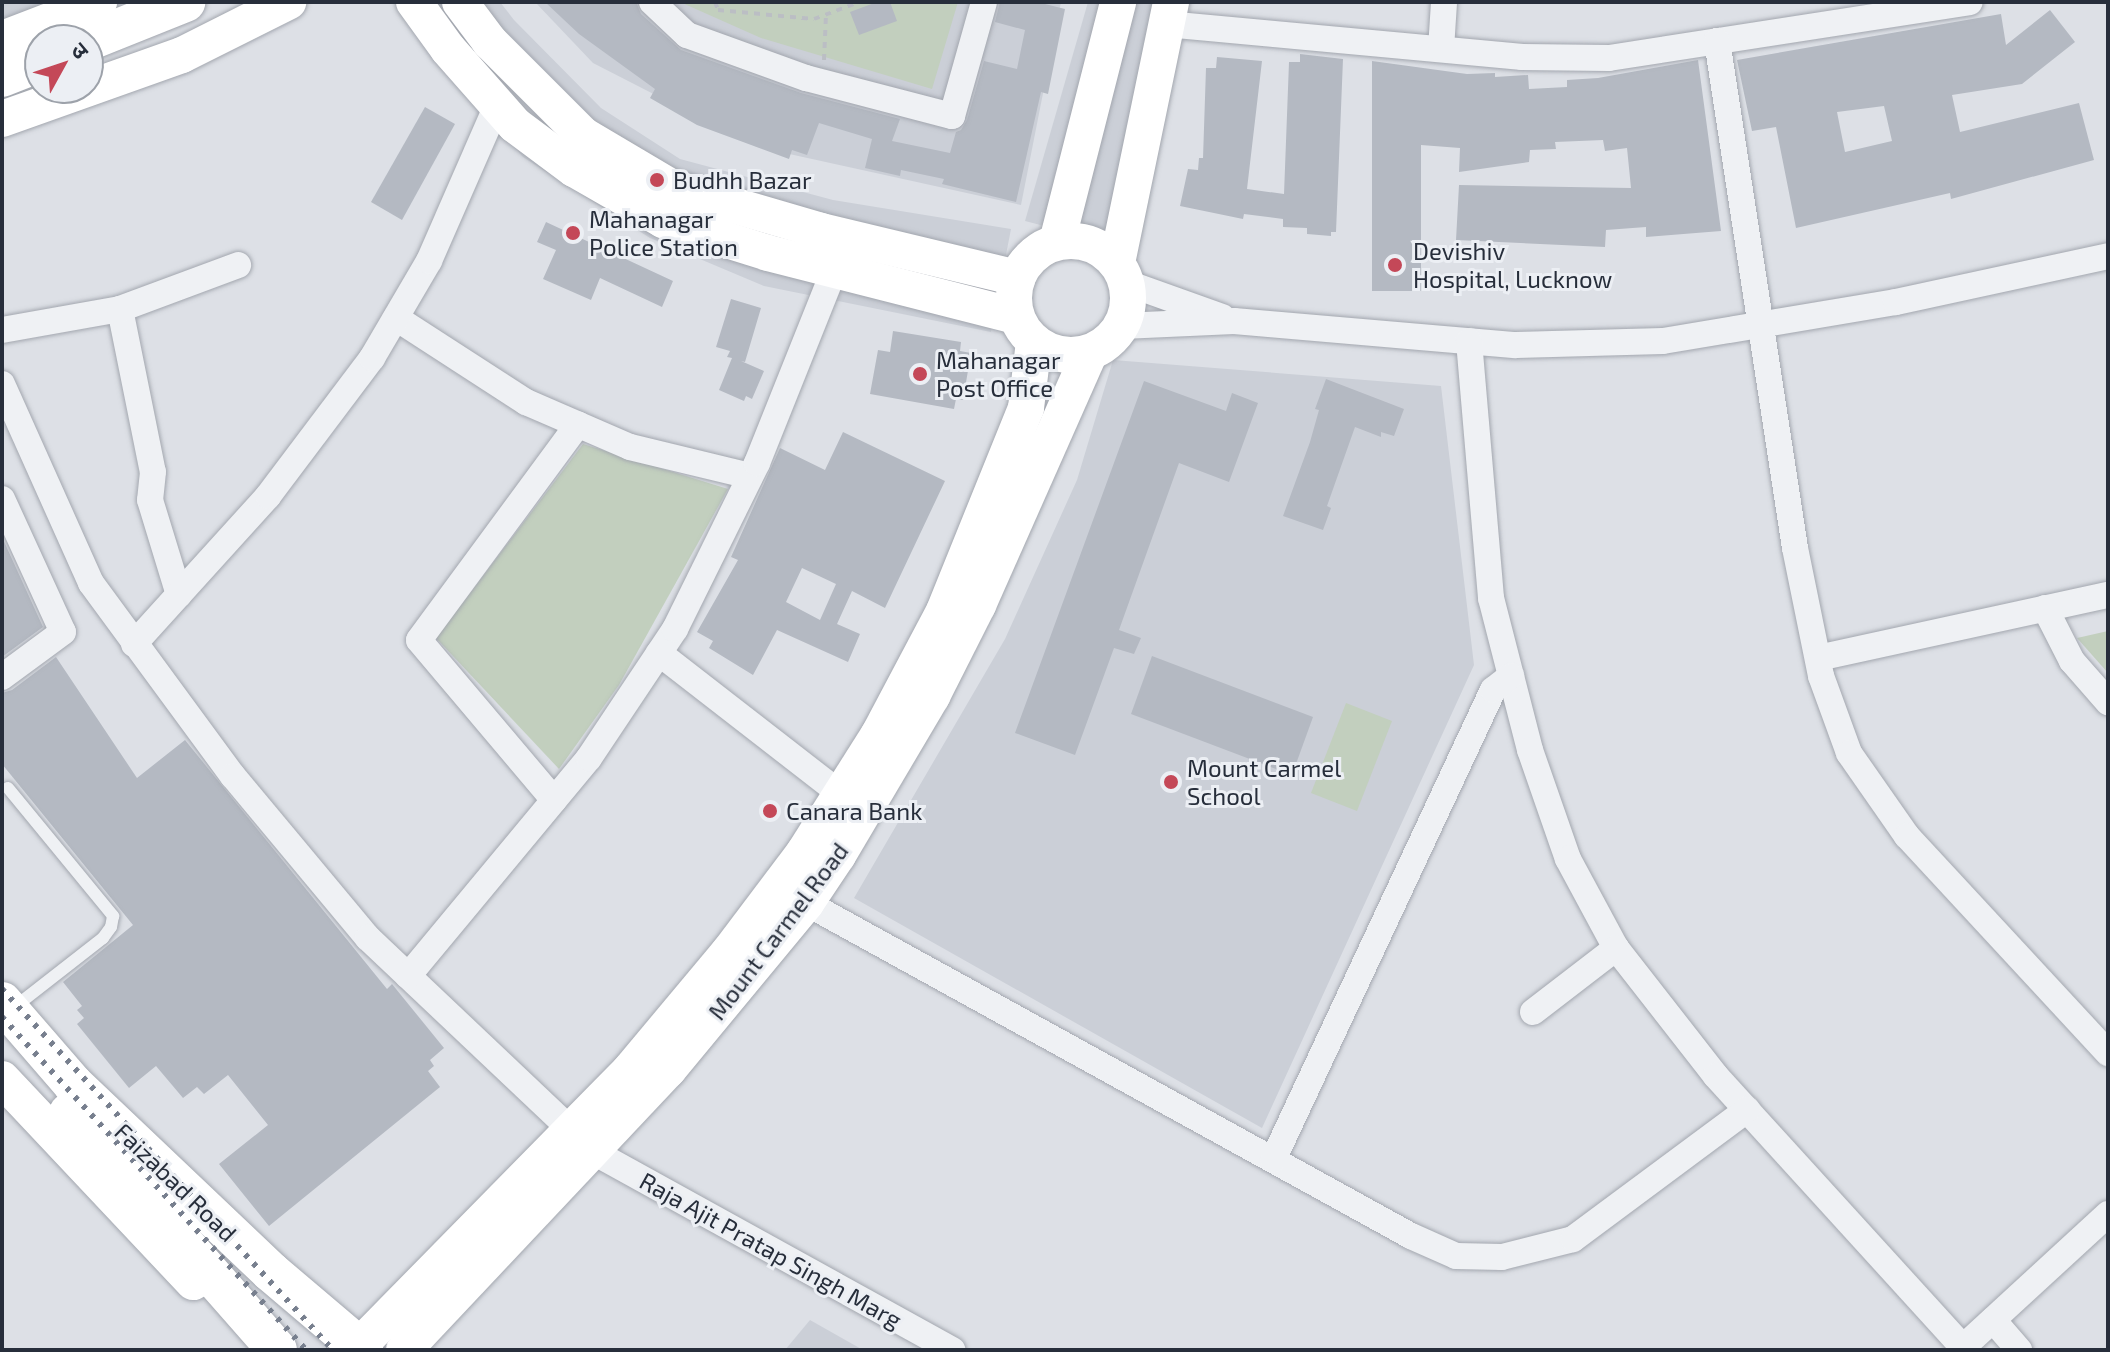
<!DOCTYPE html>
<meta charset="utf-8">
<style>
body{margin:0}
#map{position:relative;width:2110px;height:1352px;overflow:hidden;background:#dde0e6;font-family:"Exo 2","Noto Sans Devanagari",sans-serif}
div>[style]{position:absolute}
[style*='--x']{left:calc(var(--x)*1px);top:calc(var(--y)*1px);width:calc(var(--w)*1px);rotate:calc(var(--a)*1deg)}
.built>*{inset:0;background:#cbcfd7}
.green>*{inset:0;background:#c2cfbe}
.building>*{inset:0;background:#b4b9c2}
.path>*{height:4px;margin-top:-2px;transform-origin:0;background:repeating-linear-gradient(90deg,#bbbec4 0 6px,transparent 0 12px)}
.roads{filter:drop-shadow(0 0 2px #a3a7af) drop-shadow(0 0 2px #a3a7af)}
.lane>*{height:12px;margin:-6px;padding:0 6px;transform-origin:6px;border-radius:6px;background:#eff1f4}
.street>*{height:26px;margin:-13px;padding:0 13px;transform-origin:13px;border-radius:13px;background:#eff1f4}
.secondary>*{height:36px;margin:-18px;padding:0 18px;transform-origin:18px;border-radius:18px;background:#fff}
.secondary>.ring{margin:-18px;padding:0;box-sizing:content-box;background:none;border:36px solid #fff;border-radius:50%}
.primary>*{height:40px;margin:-20px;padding:0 20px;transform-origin:20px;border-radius:20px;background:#fff}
.rail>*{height:6px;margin-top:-3px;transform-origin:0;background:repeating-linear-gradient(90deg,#777f8e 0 4px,transparent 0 12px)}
.dots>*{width:22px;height:22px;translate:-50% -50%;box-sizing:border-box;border:4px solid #eceff4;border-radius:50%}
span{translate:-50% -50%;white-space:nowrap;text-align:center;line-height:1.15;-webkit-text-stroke:6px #eceff4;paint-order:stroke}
.poi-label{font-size:24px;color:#272e3b}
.left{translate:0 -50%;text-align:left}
.street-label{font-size:24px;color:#272e3b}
.frame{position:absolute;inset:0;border:4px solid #272e3b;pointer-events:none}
.north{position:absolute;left:24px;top:24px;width:80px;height:80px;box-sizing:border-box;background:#eceff4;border:2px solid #9da2aa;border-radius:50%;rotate:50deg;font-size:22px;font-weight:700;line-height:32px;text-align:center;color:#272e3b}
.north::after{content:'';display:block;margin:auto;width:28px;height:36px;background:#c44858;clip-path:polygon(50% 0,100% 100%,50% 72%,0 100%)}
</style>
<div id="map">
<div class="built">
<div style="clip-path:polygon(2px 2px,68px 2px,2px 27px)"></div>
<div style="clip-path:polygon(423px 2px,500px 2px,514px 20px,601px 108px,680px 159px,833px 200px,1011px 229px,991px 332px,764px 286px,650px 238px,523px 157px,403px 16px)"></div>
<div style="clip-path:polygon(535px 2px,1061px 2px,1021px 205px,757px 147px,593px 63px)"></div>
<div style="clip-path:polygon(1088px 2px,1182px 2px,1129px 248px,1025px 221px)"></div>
<div style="clip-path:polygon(1113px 360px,1441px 386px,1474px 665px,1262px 1128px,854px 898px,1005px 639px,1077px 480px)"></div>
<div style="clip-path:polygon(810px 1320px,863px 1350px,785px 1350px)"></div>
</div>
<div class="green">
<div style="clip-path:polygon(680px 2px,958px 2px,932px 89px,761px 38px)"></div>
<div style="clip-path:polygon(583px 444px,728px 489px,619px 685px,559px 769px,436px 638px)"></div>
<div style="clip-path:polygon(2108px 631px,2108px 673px,2077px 638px)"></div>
<div style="clip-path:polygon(1346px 703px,1392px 721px,1357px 811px,1311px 793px)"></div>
</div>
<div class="building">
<div style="clip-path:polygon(545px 2px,636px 2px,641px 14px,681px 50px,801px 93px,900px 119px,892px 141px,950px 153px,956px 132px,961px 130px,967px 120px,984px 61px,1017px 69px,1025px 30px,995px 22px,1000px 2px,1037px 2px,1065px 9px,1048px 94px,1041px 92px,1016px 202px,942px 184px,944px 179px,901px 170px,900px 176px,865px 168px,872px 139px,819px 123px,807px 155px,792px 150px,789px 159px,697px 125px,650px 98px,655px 89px,579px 34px)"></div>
<div style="clip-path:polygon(877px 2px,890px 2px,897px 21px,859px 35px,850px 12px)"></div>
<div style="clip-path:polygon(evenodd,2050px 10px,2075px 42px,2022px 84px,1952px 95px,1960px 132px,2079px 103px,2094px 160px,1951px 199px,1950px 193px,1796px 228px,1776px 127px,1752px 131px,1737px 60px,2001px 14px,2006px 45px,2050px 10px,1884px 106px,1892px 141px,1845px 152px,1837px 112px,1884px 106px)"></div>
<div style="clip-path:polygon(1300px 54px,1343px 59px,1336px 232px,1331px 232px,1331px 236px,1307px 234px,1307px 228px,1283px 227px,1283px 219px,1244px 214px,1243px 219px,1180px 206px,1188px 169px,1198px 170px,1199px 158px,1203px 158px,1206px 68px,1216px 68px,1217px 57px,1262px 61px,1247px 189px,1284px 194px,1289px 62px,1300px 62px)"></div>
<div style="clip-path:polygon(1698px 60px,1721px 231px,1646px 237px,1646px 227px,1606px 230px,1605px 247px,1456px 240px,1459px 185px,1631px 188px,1627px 148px,1605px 151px,1603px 140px,1555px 142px,1556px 149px,1530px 150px,1529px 162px,1459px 172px,1460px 148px,1421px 145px,1421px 291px,1372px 291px,1372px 61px,1467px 74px,1495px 73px,1495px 77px,1528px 75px,1529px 89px,1567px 87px,1567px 80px,1598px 78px)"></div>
<div style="clip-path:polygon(425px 107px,455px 124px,402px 220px,371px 202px)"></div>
<div style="clip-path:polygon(546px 222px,673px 281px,662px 307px,600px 278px,591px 300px,543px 279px,556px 250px,537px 242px)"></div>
<div style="clip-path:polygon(731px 299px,761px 308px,745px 362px,741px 361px,764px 371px,752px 399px,746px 396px,744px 401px,719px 390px,732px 358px,727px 357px,730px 351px,716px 347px)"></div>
<div style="clip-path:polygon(893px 331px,961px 342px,960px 351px,971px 353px,963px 400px,956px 399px,954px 409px,870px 394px,878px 350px,890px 352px)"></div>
<div style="clip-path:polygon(1326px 379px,1404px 409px,1394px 436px,1381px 432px,1381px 437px,1355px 427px,1327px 506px,1331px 508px,1323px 530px,1283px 516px,1310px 442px,1319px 410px,1315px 409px)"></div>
<div style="clip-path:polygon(1144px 381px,1226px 411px,1232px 393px,1258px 403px,1229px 482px,1179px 463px,1119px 630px,1141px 638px,1134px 654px,1114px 648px,1075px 755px,1015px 733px)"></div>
<div style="clip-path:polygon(evenodd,843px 432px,945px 481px,885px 608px,852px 591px,837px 624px,860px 634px,848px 662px,777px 630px,753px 675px,709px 648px,713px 641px,697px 632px,738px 560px,731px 557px,780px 448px,825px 470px,843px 432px,802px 568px,836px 584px,820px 620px,786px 602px,802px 568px)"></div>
<div style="clip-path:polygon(2px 537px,43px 627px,2px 657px)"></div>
<div style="clip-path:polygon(1152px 656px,1313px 717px,1292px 775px,1131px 714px)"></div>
<div style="clip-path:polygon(56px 657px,137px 778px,185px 740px,387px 989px,392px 984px,444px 1048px,430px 1060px,434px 1066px,428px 1071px,440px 1087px,269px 1226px,219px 1164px,268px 1125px,228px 1075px,204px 1094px,197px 1087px,183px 1098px,156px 1066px,129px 1088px,77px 1024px,84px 1018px,77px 1010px,82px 1006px,63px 982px,133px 925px,2px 764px,2px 693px,12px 690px)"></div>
</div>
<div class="path">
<div style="--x:715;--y:2;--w:9;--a:69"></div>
<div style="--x:718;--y:10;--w:96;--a:5.4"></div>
<div style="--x:814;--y:19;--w:48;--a:-20.7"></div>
<div style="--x:824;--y:60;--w:46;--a:-87.5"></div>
</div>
<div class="roads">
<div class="lane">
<div style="--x:8;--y:788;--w:166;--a:50.6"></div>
<div style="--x:113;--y:916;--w:11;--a:100"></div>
<div style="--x:111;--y:927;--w:14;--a:126"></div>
<div style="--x:103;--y:938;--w:115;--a:142"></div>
</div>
<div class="street">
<div style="--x:652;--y:2;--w:48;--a:43.3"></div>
<div style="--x:687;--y:35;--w:127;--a:19.9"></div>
<div style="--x:806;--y:78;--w:151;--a:14.6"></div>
<div style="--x:952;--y:116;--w:118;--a:-74.3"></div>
<div style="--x:1166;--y:24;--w:358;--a:5.3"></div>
<div style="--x:1522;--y:57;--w:87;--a:0.7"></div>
<div style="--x:1609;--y:58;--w:365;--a:-8.8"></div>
<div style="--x:1717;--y:41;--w:513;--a:81.25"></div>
<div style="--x:1795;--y:548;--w:131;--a:78.5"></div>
<div style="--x:1821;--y:676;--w:82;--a:70"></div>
<div style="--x:1849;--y:753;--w:101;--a:55.1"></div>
<div style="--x:1907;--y:836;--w:296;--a:47.2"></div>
<div style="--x:1441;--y:49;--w:47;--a:-86.3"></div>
<div style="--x:1127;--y:283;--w:101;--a:19.7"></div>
<div style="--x:120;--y:309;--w:166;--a:78.6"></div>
<div style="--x:153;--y:472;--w:28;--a:96"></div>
<div style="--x:150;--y:500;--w:99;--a:73"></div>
<div style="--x:396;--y:318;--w:155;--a:32.9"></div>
<div style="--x:526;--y:402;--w:113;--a:23.4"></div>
<div style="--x:630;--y:447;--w:123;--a:13.6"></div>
<div style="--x:1122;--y:326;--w:112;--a:-2.6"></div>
<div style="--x:1234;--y:321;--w:283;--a:4.9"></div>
<div style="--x:1516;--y:345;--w:147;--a:-1.6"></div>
<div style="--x:1663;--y:341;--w:236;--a:-9.5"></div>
<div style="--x:1896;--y:302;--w:217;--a:-12.2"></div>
<div style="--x:2;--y:330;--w:120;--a:-10.1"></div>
<div style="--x:120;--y:309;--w:126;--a:-20.4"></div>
<div style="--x:1469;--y:341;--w:258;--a:85.1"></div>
<div style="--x:1491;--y:598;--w:157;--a:75.6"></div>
<div style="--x:1530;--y:750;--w:115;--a:70.8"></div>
<div style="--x:1568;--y:859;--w:101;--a:61.7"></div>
<div style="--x:1616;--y:948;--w:162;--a:52"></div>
<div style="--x:1716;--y:1076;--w:367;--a:47.7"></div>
<div style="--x:2;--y:384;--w:218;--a:65.9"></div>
<div style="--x:91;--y:583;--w:240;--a:53.7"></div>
<div style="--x:233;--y:776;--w:211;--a:50.2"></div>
<div style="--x:368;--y:938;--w:279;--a:43.4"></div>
<div style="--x:2;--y:499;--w:146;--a:65.4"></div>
<div style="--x:63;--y:632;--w:76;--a:143.6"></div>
<div style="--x:2045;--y:608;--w:59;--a:63"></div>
<div style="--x:2072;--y:661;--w:55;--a:48.7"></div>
<div style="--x:134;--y:644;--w:200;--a:-47.8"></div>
<div style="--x:268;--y:496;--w:173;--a:-53"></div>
<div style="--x:372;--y:358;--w:113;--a:-59.6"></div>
<div style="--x:429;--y:261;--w:170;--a:-66.4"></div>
<div style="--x:659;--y:653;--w:230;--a:37.8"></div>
<div style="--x:1818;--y:658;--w:297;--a:-12.3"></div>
<div style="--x:554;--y:800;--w:209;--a:-130.2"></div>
<div style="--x:419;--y:640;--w:268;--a:-53.6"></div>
<div style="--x:792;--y:895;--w:707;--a:28.85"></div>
<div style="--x:1411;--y:1236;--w:49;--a:24"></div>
<div style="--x:1456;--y:1256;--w:46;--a:1.2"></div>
<div style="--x:1502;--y:1257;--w:73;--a:-14.2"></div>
<div style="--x:1573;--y:1239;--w:217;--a:-36.6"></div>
<div style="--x:408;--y:976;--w:283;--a:-50.3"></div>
<div style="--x:589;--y:758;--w:155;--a:-56.3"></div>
<div style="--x:675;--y:629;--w:185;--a:-63.7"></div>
<div style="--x:757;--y:463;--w:208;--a:-68.2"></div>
<div style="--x:1533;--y:1012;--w:105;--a:-37.6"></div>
<div style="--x:590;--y:1150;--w:414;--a:28.9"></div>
<div style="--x:1273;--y:1160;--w:519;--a:-64.92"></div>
<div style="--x:1493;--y:690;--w:23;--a:-38"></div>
<div style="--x:1993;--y:1320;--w:40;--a:49"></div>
<div style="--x:1960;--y:1350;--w:201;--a:-42.6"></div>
</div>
<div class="secondary">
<div style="--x:414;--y:2;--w:58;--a:54.1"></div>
<div style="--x:448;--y:49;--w:101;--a:48.6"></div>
<div style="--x:515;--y:125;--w:74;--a:36.7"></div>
<div style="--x:574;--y:169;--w:103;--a:29.8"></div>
<div style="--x:663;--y:220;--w:110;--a:17.4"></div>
<div style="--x:768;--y:253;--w:256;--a:14.3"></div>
<div style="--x:460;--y:2;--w:50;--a:53.1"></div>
<div style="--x:490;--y:42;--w:132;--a:45"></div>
<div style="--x:583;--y:135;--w:102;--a:30.6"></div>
<div style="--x:671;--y:187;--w:156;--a:16.3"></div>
<div style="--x:821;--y:231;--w:202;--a:13.5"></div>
<div style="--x:2;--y:39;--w:104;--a:-20.9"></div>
<div style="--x:2;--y:119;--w:191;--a:-19.6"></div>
<div style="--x:182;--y:55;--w:119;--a:-26.6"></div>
<div class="ring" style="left:1014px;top:241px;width:78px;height:78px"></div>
<div style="--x:1057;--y:242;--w:248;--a:-75.7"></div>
<div style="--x:1117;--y:263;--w:267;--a:-78.3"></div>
<div style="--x:2;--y:1079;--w:279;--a:46.7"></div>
<div style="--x:359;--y:1346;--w:388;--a:-45.5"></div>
<div style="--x:631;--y:1069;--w:153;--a:-50.1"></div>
<div style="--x:729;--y:952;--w:126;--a:-53"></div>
<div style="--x:805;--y:851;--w:138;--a:-57.7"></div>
<div style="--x:879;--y:734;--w:139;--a:-62.1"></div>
<div style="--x:944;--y:611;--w:219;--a:-68"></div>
<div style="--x:1026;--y:408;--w:66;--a:-83.1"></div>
<div style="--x:404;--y:1350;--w:385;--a:-46.7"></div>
<div style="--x:668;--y:1070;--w:217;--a:-50.4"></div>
<div style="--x:806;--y:903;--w:58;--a:-56.3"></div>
<div style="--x:838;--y:855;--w:185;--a:-59.4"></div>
<div style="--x:932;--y:696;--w:102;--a:-63.2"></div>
<div style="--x:978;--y:605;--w:274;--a:-66.1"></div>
</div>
<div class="primary">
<div style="--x:88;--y:41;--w:105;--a:-21.9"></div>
<div style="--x:2;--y:77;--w:41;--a:-21.5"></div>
<div style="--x:2;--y:1002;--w:108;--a:49.1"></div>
<div style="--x:73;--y:1084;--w:273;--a:43.5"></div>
<div style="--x:271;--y:1272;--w:121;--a:40.3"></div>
<div style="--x:69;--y:1113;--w:315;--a:48.7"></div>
</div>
</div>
<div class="rail">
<div style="--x:2;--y:989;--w:490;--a:47.5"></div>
<div style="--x:2;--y:1017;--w:451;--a:47.6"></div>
</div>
<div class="dots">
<div style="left:657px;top:180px;background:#c44858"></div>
<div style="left:573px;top:233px;background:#c44858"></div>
<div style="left:1395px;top:265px;background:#c44858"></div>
<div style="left:920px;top:374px;background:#c44858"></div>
<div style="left:1171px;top:782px;background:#c44858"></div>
<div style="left:770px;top:811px;background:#c44858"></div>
</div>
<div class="poi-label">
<span class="left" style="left:673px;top:180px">Budhh Bazar</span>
<span class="left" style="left:589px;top:233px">Mahanagar<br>Police Station</span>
<span class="left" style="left:1413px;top:265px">Devishiv<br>Hospital, Lucknow</span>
<span class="left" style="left:936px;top:374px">Mahanagar<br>Post Office</span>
<span class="left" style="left:1187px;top:782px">Mount Carmel<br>School</span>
<span class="left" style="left:786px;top:811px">Canara Bank</span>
</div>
<div class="street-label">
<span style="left:778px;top:931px;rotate:-53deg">Mount Carmel Road</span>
<span style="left:176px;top:1182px;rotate:44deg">Faizabad Road</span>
<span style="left:771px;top:1250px;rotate:29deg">Raja Ajit Pratap Singh Marg</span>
</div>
<div class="frame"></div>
<div class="north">उ</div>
</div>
